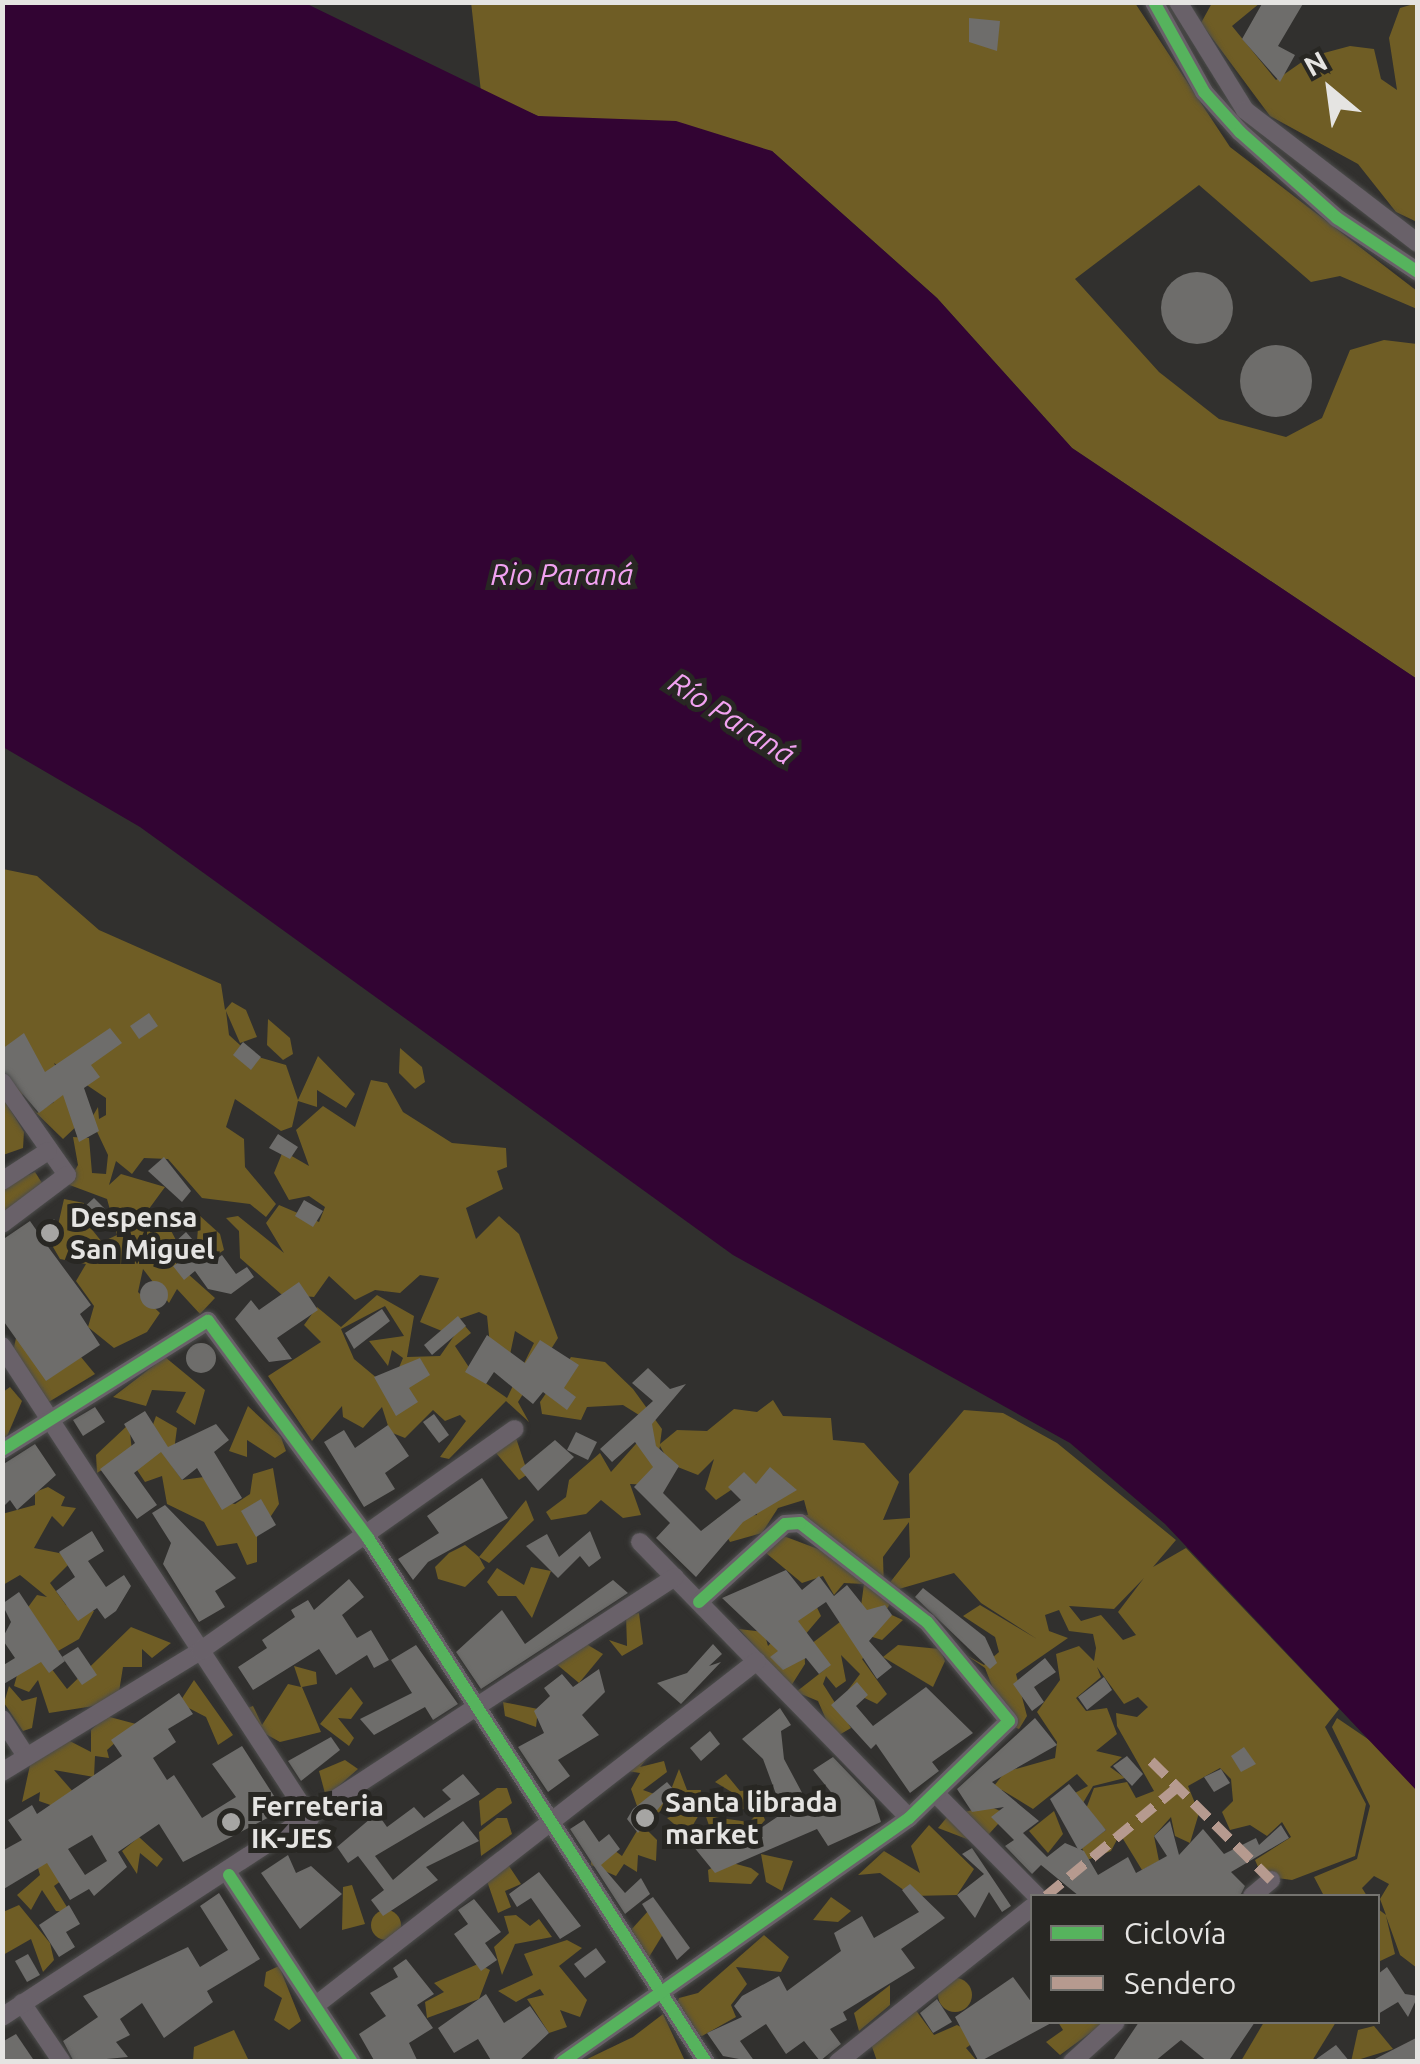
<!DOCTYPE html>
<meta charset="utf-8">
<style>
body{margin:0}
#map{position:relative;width:1420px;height:2064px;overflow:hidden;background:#31302e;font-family:Ubuntu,sans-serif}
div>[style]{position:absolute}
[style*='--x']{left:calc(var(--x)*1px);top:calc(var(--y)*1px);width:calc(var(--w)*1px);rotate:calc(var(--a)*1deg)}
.forest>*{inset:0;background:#6f5d25}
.round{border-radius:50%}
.water>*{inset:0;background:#320433}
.building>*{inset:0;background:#6e6d6b}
.roads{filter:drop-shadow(0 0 2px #4d4d4c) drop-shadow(0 0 2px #4d4d4c)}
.minor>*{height:18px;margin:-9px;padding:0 9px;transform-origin:9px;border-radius:9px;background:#696169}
.quiet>*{height:10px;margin-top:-5px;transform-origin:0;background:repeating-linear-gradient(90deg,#b69a8f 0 20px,transparent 0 30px)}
.cycleway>*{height:12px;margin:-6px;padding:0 6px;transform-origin:6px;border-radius:6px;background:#56b35d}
.dots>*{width:28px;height:28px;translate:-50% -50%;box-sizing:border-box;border:5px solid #282723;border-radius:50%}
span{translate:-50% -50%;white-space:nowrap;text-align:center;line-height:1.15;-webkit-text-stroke:10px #282723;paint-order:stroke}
.poi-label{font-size:28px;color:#e5e4e2;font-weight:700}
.left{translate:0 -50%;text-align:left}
.water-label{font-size:30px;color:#f2a2f1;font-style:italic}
.frame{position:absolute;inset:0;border:5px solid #e5e4e2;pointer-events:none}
.legend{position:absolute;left:1030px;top:1894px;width:350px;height:130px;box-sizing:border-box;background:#282723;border:2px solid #74736f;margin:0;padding:12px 18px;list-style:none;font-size:30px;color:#e5e4e2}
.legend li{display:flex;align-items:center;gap:20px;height:50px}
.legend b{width:50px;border:2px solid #74736f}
.north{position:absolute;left:1280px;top:40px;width:100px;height:100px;-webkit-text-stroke:8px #282723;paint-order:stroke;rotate:331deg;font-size:28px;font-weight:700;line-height:40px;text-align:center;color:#e5e4e2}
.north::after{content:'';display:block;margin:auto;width:35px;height:45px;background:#e5e4e2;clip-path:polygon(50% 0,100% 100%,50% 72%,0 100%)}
</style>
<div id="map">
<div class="forest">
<div style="clip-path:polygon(471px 2px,1135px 3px,1230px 147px,1417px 291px,1417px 309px,1340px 276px,1311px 282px,1199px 185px,1075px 279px,1159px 372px,1219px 419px,1286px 437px,1322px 418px,1350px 350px,1384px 340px,1417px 344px,1417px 679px,1072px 448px,937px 298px,772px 151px,538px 116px,481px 92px)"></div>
<div style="clip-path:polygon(1212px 3px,1260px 3px,1232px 26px,1276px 80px,1309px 57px,1350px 46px,1374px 49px,1381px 79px,1397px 90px,1389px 38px,1400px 8px,1417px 3px,1417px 222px,1396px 212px,1358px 164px,1270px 116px,1201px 23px)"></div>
<div style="clip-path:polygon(3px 869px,37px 876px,99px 930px,221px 984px,225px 1010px,232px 1002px,246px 1010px,257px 1037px,240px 1043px,226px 1011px,229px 1035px,251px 1055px,286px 1065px,298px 1100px,318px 1056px,355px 1094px,346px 1108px,317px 1090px,317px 1107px,298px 1101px,292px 1127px,281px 1131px,235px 1099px,226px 1127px,244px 1139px,245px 1167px,276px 1204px,266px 1217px,250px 1204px,202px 1198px,168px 1159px,144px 1158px,132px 1174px,116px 1161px,109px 1185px,121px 1174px,165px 1187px,143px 1217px,166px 1221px,178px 1244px,169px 1257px,215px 1298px,200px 1314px,177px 1289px,169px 1303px,143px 1269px,138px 1292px,160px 1313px,147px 1332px,114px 1348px,88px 1327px,94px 1306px,76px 1281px,86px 1264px,60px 1259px,53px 1247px,64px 1199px,84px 1203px,81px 1216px,102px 1242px,117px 1235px,107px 1199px,67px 1184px,78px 1165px,73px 1137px,89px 1138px,92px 1173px,106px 1174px,108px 1155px,91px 1119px,98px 1107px,99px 1119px,106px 1115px,106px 1098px,54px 1063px,81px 1122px,63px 1139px,26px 1103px,37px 1113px,54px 1102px,42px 1081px,16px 1099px,3px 1047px)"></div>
<div style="clip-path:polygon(268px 1019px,290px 1038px,293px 1054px,283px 1060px,267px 1045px)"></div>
<div style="clip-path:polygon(400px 1048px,422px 1067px,425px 1082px,415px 1089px,399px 1073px)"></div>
<div style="clip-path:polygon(evenodd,371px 1080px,387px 1083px,403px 1112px,452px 1143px,506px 1148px,507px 1167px,497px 1171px,503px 1189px,466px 1208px,476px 1239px,499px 1216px,519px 1234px,558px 1338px,518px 1402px,529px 1422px,506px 1401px,449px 1459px,440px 1457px,466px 1421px,460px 1415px,445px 1421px,433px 1410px,405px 1438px,390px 1432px,382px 1407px,363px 1428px,343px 1417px,342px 1406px,312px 1441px,268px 1376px,321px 1342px,304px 1325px,317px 1307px,341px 1327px,377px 1295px,414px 1316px,407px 1357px,440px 1356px,454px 1336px,420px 1322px,439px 1278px,420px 1275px,400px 1293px,375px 1290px,355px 1300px,329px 1276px,314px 1297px,281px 1294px,240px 1258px,239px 1231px,226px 1218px,238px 1216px,284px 1253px,266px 1223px,279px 1205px,319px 1222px,325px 1207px,309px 1196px,289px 1200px,274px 1173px,283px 1151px,309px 1166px,296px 1130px,323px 1106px,355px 1127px,371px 1080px,385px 1306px,404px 1336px,369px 1341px,388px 1366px,392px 1350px,403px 1358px,390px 1389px,354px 1359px,341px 1329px,385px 1306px,371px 1080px,479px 1312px,487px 1316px,491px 1355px,508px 1364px,515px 1331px,534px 1343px,507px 1398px,474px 1375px,455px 1346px,471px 1333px,459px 1319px,479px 1312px)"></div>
<div style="clip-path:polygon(3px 1098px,24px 1132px,23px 1148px,3px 1155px)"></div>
<div style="clip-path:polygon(35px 1172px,42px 1183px,3px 1219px,5px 1185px)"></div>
<div style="clip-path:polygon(199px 1215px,220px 1234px,224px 1250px,214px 1257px,197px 1241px)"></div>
<div style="clip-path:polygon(16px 1338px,76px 1351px,95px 1374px,47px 1403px,13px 1352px)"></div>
<div style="clip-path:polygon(165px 1357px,205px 1390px,195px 1425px,176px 1412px,186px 1392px,152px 1390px,146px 1406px,113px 1397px)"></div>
<div style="clip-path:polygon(evenodd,571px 1357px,605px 1362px,633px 1389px,662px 1429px,660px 1444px,677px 1430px,707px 1431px,734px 1409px,757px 1412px,773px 1400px,783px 1416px,831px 1418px,833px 1440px,864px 1443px,899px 1482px,883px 1520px,910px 1518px,909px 1474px,964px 1410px,1003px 1413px,1057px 1443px,1176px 1540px,1153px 1567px,1186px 1548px,1339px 1709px,1325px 1727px,1366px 1804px,1355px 1856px,1292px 1880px,1262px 1876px,1255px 1860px,1291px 1837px,1282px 1822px,1267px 1836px,1250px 1825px,1230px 1830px,1222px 1812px,1233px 1801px,1231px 1779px,1220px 1768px,1188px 1786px,1199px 1813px,1190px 1843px,1175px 1836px,1171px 1817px,1154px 1836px,1159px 1861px,1142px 1870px,1120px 1834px,1111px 1851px,1087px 1860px,1082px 1848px,1106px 1830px,1086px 1809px,1094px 1788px,1127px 1782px,1136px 1798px,1154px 1791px,1117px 1726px,1116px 1713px,1137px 1717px,1148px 1707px,1138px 1697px,1124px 1704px,1097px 1667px,1101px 1677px,1076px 1698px,1086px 1711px,1107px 1708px,1117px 1734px,1096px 1751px,1122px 1757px,1110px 1767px,1125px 1778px,1093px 1786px,1083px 1803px,1075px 1793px,1088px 1786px,1077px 1774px,1033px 1809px,1002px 1790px,986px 1796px,1005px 1772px,1055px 1758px,1057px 1742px,1037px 1712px,1060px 1680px,1056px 1654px,1079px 1646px,1094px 1661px,1096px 1648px,1093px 1634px,1069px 1631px,1059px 1610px,1045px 1615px,1049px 1631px,1068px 1638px,1016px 1674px,1027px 1716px,1019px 1729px,1007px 1724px,985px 1668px,966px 1655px,984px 1665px,999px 1652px,995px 1637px,963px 1616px,980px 1605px,1037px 1639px,981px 1603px,954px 1573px,899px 1589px,885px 1612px,903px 1620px,882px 1640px,863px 1634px,873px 1651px,862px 1659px,887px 1694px,877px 1704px,848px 1690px,860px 1674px,841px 1655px,846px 1681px,836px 1688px,826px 1676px,823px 1684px,851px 1728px,834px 1738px,818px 1701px,796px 1692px,828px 1667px,811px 1644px,861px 1606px,864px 1584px,844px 1583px,834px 1595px,823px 1576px,802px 1583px,766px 1553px,761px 1545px,773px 1532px,826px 1552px,792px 1516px,808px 1515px,804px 1500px,778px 1508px,762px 1533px,730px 1542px,717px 1518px,757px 1515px,755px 1504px,734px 1488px,716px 1500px,705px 1489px,714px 1459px,698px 1475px,670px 1464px,660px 1446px,652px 1485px,630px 1484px,641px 1515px,623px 1518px,601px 1500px,586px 1514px,551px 1520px,546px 1512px,566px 1497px,569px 1480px,600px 1453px,611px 1472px,643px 1436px,639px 1415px,623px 1405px,587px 1407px,581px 1420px,542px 1414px,540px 1402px,571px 1357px,909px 1522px,910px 1557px,884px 1590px,883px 1557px,909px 1522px,571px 1357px,1144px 1578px,1118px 1612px,1136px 1635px,1123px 1640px,1101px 1615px,1081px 1621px,1069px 1606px,1114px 1609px,1144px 1578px)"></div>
<div style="clip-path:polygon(10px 1387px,22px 1401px,3px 1446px,3px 1392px)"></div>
<div style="clip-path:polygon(248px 1406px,281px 1437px,286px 1451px,275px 1458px,247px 1440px,247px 1457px,229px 1451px)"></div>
<div style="clip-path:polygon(156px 1416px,177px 1428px,172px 1466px,182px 1480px,204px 1477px,224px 1502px,235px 1504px,250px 1494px,253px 1474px,273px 1468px,279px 1504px,257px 1537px,257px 1562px,247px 1565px,237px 1543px,217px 1546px,204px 1522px,167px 1504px,162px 1476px,145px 1482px,137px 1470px)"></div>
<div style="clip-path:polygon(129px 1424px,132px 1451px,97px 1473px,96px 1455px)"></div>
<div style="clip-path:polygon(514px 1432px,528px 1474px,519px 1480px,491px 1447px)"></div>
<div style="clip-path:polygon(48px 1487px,65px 1497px,61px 1506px,76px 1508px,63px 1527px,52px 1516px,34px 1548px,64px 1554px,71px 1562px,50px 1583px,66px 1605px,94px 1611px,79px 1639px,58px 1651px,26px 1610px,37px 1595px,47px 1597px,20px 1575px,3px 1585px,2px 1514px,35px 1505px,35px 1492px)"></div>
<div style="clip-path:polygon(526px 1500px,534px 1520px,489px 1563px,479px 1557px,485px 1568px,465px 1587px,438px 1579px,435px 1567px,449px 1553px,465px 1545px,479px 1557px)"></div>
<div style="clip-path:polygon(531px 1567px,551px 1571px,532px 1618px,516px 1596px,498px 1596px,487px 1582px,497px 1568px,524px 1585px)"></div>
<div style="clip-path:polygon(813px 1599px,821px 1616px,804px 1636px,805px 1664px,791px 1686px,739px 1629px,764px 1632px,768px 1646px)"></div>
<div style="clip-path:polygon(639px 1613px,643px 1644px,622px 1656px,609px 1640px,627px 1646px,626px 1616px)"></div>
<div style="clip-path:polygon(131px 1627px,171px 1643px,152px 1658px,142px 1649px,142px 1667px,123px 1667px,119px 1692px,94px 1706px,49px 1713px,38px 1680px,29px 1692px,14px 1686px,24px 1650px,38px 1651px,67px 1689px)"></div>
<div style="clip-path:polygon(583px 1642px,603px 1654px,579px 1683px,554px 1662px)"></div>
<div style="clip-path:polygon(898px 1645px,940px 1649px,945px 1661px,933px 1687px,883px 1657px)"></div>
<div style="clip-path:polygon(294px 1666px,316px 1672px,317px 1684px,302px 1687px,321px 1732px,280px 1742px,262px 1732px,245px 1709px,253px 1706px,262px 1725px,288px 1684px,301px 1687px)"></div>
<div style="clip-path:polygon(194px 1680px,233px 1735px,218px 1745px,206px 1717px,179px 1703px)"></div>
<div style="clip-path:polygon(9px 1686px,22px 1701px,37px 1697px,32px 1728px,23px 1731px,4px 1703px)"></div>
<div style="clip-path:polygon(351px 1687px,363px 1703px,351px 1719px,338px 1718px,354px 1738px,349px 1746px,320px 1724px)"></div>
<div style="clip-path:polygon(503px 1702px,538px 1709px,536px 1727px,505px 1716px)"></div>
<div style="clip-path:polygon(106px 1716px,136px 1724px,107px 1750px,109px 1758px,95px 1756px,94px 1777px,54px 1770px,75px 1794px,59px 1808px,39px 1801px,40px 1792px,22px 1802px,30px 1765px,64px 1738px,91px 1752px,91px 1730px)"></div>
<div style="clip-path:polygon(1337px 1718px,1384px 1750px,1417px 1791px,1417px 1968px,1400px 1955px,1386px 1916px,1395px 1954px,1378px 1962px,1378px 1909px,1386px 1915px,1380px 1899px,1389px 1884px,1374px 1876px,1362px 1888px,1367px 1896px,1324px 1896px,1314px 1877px,1357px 1859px,1370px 1806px,1332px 1727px)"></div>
<div style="clip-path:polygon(649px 1756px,640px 1767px,664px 1761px,667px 1772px,643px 1790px,674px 1801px,655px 1815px,637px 1806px,631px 1789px,640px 1773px,628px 1771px,634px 1757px)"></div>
<div style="clip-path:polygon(345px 1760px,358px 1769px,326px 1797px,319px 1771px)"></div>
<div style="clip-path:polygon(679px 1769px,687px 1790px,701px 1790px,699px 1801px,717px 1802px,722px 1814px,713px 1817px,749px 1822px,761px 1810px,765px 1820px,752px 1835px,714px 1840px,703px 1808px,687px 1835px,667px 1818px,684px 1812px,672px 1787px)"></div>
<div style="clip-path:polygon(726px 1774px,740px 1791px,752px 1790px,761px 1805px,727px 1813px,723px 1802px,740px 1797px,715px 1782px)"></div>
<div style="clip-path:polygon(497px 1788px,507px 1788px,512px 1803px,481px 1826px,479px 1801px)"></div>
<div style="clip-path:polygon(989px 1806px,1007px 1814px,980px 1844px,938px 1828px,948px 1816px)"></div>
<div style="clip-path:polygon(1054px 1811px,1063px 1834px,1048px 1853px,1029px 1831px)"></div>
<div style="clip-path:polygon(497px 1818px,507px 1818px,512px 1834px,481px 1856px,479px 1832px)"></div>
<div style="clip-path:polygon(641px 1824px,657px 1840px,656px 1861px,638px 1855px,637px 1872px,624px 1864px,616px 1876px,591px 1865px,591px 1852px,610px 1847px,622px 1856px)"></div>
<div style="clip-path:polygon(929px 1825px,974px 1869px,957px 1895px,912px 1896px,880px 1873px,858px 1875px,884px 1851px,920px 1873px,911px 1846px)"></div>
<div style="clip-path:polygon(139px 1837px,163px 1859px,157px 1867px,140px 1853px,137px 1874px,122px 1851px)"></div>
<div style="clip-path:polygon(32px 1847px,65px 1878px,54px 1886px,70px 1912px,56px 1911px,42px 1890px,31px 1910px,17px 1895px,40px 1875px)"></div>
<div style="clip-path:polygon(761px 1854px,793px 1861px,782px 1891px,766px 1882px)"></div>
<div style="clip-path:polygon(725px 1861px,751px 1868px,759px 1874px,751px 1884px,709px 1882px,708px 1870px)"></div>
<div style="clip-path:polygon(507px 1863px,521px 1884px,505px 1891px,511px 1907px,498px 1913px,486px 1878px)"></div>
<div style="clip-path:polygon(352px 1885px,365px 1924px,342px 1930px,343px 1887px)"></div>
<div style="clip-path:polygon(831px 1897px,851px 1911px,838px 1922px,813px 1920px)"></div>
<div style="clip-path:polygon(19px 1905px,50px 1943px,54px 1960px,43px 1972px,31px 1939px,3px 1955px,3px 1912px)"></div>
<div style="clip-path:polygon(649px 1910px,665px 1931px,646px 1962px,630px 1931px)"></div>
<div class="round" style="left:371px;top:1910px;width:30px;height:30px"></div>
<div style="clip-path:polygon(516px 1915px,530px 1926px,539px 1919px,552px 1937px,515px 1944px,502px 1975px,494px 1947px,509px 1933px,504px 1916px)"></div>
<div style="clip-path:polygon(764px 1935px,789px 1957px,781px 1972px,736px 1967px,747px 1984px,731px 2005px,736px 2017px,702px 2036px,690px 2033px,675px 2010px,679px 1998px,698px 1993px)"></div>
<div style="clip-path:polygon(567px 1940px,582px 1948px,559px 1966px,587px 2000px,580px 2017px,560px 2010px,567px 2027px,549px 2033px,527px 1999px,544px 1995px,540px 1989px,516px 2002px,498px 1991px,533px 1975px,524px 1954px)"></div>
<div style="clip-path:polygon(478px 1964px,490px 1970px,479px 1999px,427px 2018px,425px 2002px,444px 1992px,434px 1983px)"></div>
<div style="clip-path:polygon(279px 1966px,301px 2021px,289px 2030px,274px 2020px,282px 1998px,264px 1986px,266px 1972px)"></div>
<div class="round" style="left:938px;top:1978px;width:34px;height:34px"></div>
<div style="clip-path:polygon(890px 1985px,890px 2005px,859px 2031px,854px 2013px)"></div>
<div style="clip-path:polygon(915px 2009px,934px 2035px,957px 2025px,981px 2037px,966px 2048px,977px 2061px,877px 2061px,871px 2044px)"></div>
<div style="clip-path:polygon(663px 2014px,685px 2061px,583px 2061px,633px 2037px)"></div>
<div style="clip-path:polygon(1058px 2022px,1105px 2022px,1060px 2055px,1046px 2042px,1063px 2030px)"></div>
<div style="clip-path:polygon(1264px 2022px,1336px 2022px,1312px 2061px,1241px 2061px)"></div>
<div style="clip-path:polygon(1374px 2026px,1393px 2049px,1351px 2062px,1358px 2030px)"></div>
<div style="clip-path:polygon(234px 2030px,249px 2061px,193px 2061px,194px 2047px)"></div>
</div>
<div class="water">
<div style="clip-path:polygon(3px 2px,305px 3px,538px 116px,676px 121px,772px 151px,937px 298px,1072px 448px,1417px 679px,1417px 1791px,1165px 1524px,1070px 1443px,733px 1255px,140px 827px,3px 747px)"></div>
</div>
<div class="building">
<div style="clip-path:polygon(1263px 2px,1304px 2px,1278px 46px,1295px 55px,1280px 82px,1242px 39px)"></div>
<div style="clip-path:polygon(969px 18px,1000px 21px,997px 51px,969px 42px)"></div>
<div class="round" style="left:1161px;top:272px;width:72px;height:72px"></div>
<div class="round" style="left:1240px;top:345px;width:72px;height:72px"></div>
<div style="clip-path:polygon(149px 1013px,158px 1026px,139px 1039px,130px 1026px)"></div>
<div style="clip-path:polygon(110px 1028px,122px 1043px,91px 1065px,100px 1077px,84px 1088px,99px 1131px,79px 1142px,63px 1095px,39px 1113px,2px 1070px,2px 1049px,24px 1033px,45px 1072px)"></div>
<div style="clip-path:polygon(243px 1042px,261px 1057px,251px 1070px,233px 1055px)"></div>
<div style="clip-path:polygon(278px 1134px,298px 1147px,290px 1159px,269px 1148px)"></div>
<div style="clip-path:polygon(164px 1157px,191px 1191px,182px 1202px,148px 1171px)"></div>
<div style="clip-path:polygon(94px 1198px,113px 1217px,101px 1230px,81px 1210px)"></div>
<div style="clip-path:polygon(304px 1200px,323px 1211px,313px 1227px,295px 1216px)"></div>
<div style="clip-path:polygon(54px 1219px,64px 1231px,46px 1244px,91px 1305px,80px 1314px,100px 1345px,46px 1381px,2px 1319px,2px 1240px,30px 1221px,37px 1231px)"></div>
<div style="clip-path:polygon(186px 1232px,212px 1262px,222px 1255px,236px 1274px,247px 1267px,254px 1277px,231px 1294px,208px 1289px,195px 1271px,184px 1280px,173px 1266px,186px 1258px,174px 1243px)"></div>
<div class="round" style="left:140px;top:1281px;width:28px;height:28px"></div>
<div style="clip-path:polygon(299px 1282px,318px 1310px,277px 1338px,292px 1359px,269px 1362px,235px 1319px,251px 1300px,259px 1310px)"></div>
<div style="clip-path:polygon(382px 1309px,390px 1321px,354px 1349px,345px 1333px)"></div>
<div style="clip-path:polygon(458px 1316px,466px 1326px,432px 1355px,424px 1345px)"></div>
<div style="clip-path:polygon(487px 1335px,525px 1363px,540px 1340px,579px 1365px,564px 1388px,576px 1397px,567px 1410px,543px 1392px,533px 1404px,494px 1372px,486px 1384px,465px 1372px)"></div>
<div class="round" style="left:186px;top:1343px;width:30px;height:30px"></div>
<div style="clip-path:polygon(420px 1358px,430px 1375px,409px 1388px,418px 1402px,396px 1416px,374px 1377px)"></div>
<div style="clip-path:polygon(648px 1368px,670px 1389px,686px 1384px,652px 1424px,656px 1446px,679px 1466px,663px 1493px,701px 1531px,741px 1500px,728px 1487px,744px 1472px,756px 1484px,770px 1467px,797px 1490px,743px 1522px,696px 1577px,656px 1538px,670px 1523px,634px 1487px,653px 1467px,635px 1442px,612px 1462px,600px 1449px,653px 1401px,632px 1383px)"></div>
<div style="clip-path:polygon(95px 1407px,105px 1422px,83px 1436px,73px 1420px)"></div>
<div style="clip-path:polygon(145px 1411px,168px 1447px,216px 1424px,229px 1440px,214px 1452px,242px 1498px,222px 1510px,197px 1468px,182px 1480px,161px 1452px,134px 1473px,157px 1505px,137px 1519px,100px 1469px,135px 1443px,124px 1424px)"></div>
<div style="clip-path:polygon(434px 1414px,449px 1435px,439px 1443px,423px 1422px)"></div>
<div style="clip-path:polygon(388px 1425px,409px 1456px,385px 1473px,395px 1489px,364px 1507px,324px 1442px,344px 1430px,355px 1448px)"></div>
<div style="clip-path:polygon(576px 1432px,597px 1442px,588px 1460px,567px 1450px)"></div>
<div style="clip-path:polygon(555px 1440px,574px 1457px,538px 1491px,520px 1469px)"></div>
<div style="clip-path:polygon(35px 1444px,56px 1475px,17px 1510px,10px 1500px,2px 1508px,2px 1465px)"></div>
<div style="clip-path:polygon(482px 1478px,508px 1518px,428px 1562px,413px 1580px,398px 1559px,439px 1533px,427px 1516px)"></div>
<div style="clip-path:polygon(261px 1499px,276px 1525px,256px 1537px,241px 1511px)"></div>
<div style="clip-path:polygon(165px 1505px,236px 1578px,215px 1591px,225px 1607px,199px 1622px,163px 1564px,171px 1543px,152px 1513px)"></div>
<div style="clip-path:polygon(92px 1531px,104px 1551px,88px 1561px,106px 1587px,124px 1575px,131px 1586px,116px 1611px,105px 1619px,97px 1608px,78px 1621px,56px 1591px,75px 1577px,59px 1552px)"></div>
<div style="clip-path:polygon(590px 1531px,601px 1558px,589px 1567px,580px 1556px,558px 1578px,526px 1546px,547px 1534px,559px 1557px)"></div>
<div style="clip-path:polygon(786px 1570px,802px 1590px,819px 1576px,834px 1596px,847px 1585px,867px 1610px,885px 1605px,892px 1615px,869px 1641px,892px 1667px,877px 1679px,826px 1602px,798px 1621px,831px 1665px,819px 1674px,806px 1658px,783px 1670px,770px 1657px,778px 1651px,722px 1598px)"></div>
<div style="clip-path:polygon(349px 1579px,364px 1597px,342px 1615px,357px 1638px,371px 1630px,389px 1660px,374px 1668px,367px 1655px,336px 1675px,319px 1649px,253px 1690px,238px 1667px,267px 1648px,262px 1640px,295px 1617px,291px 1610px,308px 1600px,314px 1610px)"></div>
<div style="clip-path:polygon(613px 1580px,628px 1593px,481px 1689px,456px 1652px,502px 1610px,525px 1644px)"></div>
<div style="clip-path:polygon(923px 1588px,985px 1637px,997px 1663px,990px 1669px,915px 1597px)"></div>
<div style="clip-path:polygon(19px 1592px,65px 1661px,49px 1673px,41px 1662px,2px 1685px,2px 1666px,15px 1658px,2px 1639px,11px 1622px,2px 1604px)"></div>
<div style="clip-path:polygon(713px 1644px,722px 1654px,709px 1666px,721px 1662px,681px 1704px,657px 1683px,687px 1673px)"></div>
<div style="clip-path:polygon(416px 1645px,458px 1704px,433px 1720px,425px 1707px,374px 1735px,360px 1719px,412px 1693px,391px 1660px)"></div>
<div style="clip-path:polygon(78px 1647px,97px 1675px,82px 1685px,62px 1657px)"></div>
<div style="clip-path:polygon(1045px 1658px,1056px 1672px,1034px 1687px,1044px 1702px,1032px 1711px,1013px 1684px)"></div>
<div style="clip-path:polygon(599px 1669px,605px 1692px,582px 1715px,599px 1735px,558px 1760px,570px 1776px,548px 1792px,518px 1747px,544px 1733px,534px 1711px,550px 1696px,544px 1688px,562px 1674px,573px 1687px)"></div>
<div style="clip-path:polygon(1104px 1677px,1112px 1690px,1087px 1710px,1078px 1697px)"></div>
<div style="clip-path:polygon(857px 1682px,868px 1695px,856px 1706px,873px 1726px,926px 1687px,973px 1733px,932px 1762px,939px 1771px,910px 1793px,876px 1744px,871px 1749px,831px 1705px)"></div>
<div style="clip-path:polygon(evenodd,179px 1693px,193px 1714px,168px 1729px,176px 1742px,153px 1758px,167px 1780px,174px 1775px,202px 1818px,236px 1797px,212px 1764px,242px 1746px,283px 1810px,183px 1862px,159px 1824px,118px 1852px,127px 1867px,94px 1896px,89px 1889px,70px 1900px,47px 1863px,2px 1890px,2px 1851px,22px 1840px,8px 1820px,32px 1805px,37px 1814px,122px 1756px,111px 1740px,179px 1693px,92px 1835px,107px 1861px,85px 1875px,68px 1849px,92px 1835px)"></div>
<div style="clip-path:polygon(780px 1708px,791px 1725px,781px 1731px,784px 1759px,815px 1817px,839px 1802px,813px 1770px,833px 1757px,874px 1800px,881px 1822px,828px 1846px,817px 1829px,715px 1873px,693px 1846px,712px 1832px,719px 1845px,741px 1827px,749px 1836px,783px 1813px,763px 1759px,742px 1739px)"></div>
<div style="clip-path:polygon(1035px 1718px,1057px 1745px,992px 1782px,1039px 1821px,1023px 1833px,1047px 1857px,1065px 1843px,1084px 1851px,1098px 1875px,1128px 1857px,1136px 1873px,1167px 1856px,1154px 1836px,1170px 1821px,1179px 1855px,1203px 1829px,1224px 1854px,1256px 1838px,1259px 1845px,1281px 1825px,1289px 1838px,1231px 1872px,1245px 1886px,1240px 1896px,1079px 1896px,1041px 1865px,1032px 1874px,1005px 1846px,1014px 1840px,991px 1817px,1004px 1807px,972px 1812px,957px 1789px)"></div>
<div style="clip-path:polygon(710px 1731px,720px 1744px,701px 1761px,690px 1748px)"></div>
<div style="clip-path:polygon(331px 1737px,340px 1750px,301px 1781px,288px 1761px)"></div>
<div style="clip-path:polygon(1244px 1747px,1256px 1764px,1241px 1772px,1231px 1756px)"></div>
<div style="clip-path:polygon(1127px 1756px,1143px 1774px,1132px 1786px,1113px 1766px)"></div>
<div style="clip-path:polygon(1221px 1769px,1230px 1783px,1214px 1792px,1204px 1777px)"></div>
<div style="clip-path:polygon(463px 1774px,480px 1794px,375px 1856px,393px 1880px,463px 1821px,479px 1841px,426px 1867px,438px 1880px,383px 1916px,371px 1900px,384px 1890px,358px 1856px,348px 1863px,337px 1847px,377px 1813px,387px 1827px,414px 1807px,424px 1818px,451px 1799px,442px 1790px)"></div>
<div style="clip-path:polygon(667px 1782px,674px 1790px,638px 1833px,627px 1819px,633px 1809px)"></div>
<div style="clip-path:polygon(1069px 1784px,1106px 1830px,1079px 1851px,1050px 1799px)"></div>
<div style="clip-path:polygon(584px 1820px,599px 1842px,609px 1834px,620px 1849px,601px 1865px,625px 1893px,641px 1878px,650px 1894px,625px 1914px,570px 1829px)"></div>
<div style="clip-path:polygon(972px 1848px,1011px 1906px,1002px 1912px,989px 1892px,975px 1918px,957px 1895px,984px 1874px,962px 1854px)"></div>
<div style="clip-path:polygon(288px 1855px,296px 1873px,311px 1866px,342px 1894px,300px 1929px,261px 1873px)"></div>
<div style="clip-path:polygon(539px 1872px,581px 1926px,560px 1939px,531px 1898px,517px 1907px,509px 1894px)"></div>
<div style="clip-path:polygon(910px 1884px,945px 1918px,901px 1949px,915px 1968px,843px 2012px,847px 2020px,830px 2029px,841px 2044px,820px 2061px,804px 2041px,786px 2054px,766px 2024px,740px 2041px,755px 2062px,723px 2056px,707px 2033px,742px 2017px,734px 2006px,742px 1996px,779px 1976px,787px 1991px,841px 1951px,834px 1933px,862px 1916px,874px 1938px,919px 1912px,902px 1890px)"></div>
<div style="clip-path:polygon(219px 1893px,260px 1959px,207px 1991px,213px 2002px,164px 2038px,142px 2003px,120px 2019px,130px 2035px,116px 2042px,128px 2057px,74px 2062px,63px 2041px,98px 2017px,83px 1996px,188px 1947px,200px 1967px,228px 1950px,200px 1906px)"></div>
<div style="clip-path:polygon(653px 1897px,690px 1948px,677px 1960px,642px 1904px)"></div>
<div style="clip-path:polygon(474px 1899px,501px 1932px,485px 1943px,497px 1960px,481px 1971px,454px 1934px,468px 1924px,458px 1910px)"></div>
<div style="clip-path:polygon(69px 1905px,80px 1924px,66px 1932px,75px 1947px,59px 1957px,39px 1925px)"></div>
<div style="clip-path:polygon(596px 1948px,606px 1962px,585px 1978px,574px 1964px)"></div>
<div style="clip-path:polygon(28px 1954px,40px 1975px,27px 1982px,15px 1961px)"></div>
<div style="clip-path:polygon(406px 1959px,434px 1994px,417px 2005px,433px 2028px,409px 2043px,418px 2062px,375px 2062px,359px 2034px,386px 2016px,370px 1993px,398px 1977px,393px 1968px)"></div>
<div style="clip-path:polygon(1387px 1967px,1405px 1994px,1418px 1996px,1408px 2017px,1398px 2002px,1378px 2014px,1378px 1974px)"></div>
<div style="clip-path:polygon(1013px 1977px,1032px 2003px,1032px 2022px,1053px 2022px,979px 2062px,955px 2017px)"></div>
<div style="clip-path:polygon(486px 1994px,504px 2023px,530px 2006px,549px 2033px,518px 2062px,492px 2062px,478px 2039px,454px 2053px,438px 2028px)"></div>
<div style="clip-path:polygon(937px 1999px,952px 2022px,933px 2033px,920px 2013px)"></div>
<div style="clip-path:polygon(1139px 2022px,1255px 2022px,1228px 2062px,1208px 2062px,1181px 2040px,1154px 2062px,1112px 2062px)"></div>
<div style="clip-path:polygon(16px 2034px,35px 2062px,2px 2062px,2px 2042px)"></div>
<div style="clip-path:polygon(1418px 2037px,1418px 2062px,1369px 2062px)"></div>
<div style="clip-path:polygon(1336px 2045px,1350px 2062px,1312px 2062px)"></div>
</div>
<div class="roads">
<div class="minor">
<div style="--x:1154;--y:2;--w:103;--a:60.9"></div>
<div style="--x:1204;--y:92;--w:54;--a:48"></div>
<div style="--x:1240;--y:132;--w:130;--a:41.6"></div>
<div style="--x:1337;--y:218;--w:97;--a:33.7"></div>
<div style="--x:1178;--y:2;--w:127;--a:58.2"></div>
<div style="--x:1245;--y:110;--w:218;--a:37.6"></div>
<div style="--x:2;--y:1082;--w:113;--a:55"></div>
<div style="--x:67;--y:1175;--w:81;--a:143"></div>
<div style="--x:2;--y:1181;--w:55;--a:-33.1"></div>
<div style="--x:2;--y:1346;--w:564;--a:56.87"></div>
<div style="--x:2;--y:1450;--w:243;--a:-32.1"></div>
<div style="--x:208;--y:1321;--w:270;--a:53.6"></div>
<div style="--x:368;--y:1538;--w:624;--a:57.18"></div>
<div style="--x:640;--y:1542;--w:385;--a:45.7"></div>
<div style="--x:2;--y:1719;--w:44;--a:57"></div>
<div style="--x:2;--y:1772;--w:232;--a:-31.4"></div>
<div style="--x:200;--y:1651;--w:385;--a:-35.2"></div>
<div style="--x:937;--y:1795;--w:142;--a:45.3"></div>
<div style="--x:229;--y:1875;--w:224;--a:56.7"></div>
<div style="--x:1252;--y:1896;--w:25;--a:-40"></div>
<div style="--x:22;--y:2003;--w:71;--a:55.9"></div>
<div style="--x:316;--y:2005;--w:559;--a:-37.96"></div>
<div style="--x:2;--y:2017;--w:804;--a:-33.18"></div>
<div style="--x:562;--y:2062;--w:424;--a:-35.1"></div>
<div style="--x:909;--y:1818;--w:139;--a:-44.1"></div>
<div style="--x:1009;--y:1721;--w:129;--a:-129.6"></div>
<div style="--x:927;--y:1622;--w:161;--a:-142.1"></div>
<div style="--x:800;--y:1523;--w:15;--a:176"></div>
<div style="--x:785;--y:1524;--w:116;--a:137.8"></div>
<div style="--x:838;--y:2062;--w:248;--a:-38.6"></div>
<div style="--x:1072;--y:2062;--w:59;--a:-42.3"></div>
</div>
</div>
<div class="quiet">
<div style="--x:1151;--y:1761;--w:169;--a:44.8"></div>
<div style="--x:1046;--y:1896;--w:173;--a:-39.6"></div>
</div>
<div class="cycleway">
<div style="--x:1154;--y:2;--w:103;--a:60.9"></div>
<div style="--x:1204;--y:92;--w:54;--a:48"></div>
<div style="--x:1240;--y:132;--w:130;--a:41.6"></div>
<div style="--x:1337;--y:218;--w:97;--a:33.7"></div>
<div style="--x:2;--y:1450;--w:243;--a:-32.1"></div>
<div style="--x:208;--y:1321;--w:270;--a:53.6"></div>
<div style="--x:368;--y:1538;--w:624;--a:57.18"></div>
<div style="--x:229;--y:1875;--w:224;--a:56.7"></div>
<div style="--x:562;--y:2062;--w:424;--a:-35.1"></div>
<div style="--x:909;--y:1818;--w:139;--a:-44.1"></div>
<div style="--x:1009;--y:1721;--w:129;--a:-129.6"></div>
<div style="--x:927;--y:1622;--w:161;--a:-142.1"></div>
<div style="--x:800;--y:1523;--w:15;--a:176"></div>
<div style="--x:785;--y:1524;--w:116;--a:137.8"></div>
</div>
<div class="dots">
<div style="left:50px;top:1233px;background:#a6a5a3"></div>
<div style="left:645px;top:1818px;background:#a6a5a3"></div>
<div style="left:231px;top:1822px;background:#a6a5a3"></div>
</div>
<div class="poi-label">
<span class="left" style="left:70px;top:1233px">Despensa<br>San Miguel</span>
<span class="left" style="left:665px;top:1818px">Santa librada<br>market</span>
<span class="left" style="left:251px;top:1822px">Ferreteria<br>IK-JES</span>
</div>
<div class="water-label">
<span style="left:562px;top:574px">Rio Paraná</span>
<span style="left:732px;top:718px;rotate:33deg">Río Paraná</span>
</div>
<div class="frame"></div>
<ul class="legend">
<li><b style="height:12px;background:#56b35d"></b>Ciclovía</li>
<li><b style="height:12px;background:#b69a8f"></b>Sendero</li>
</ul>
<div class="north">N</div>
</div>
